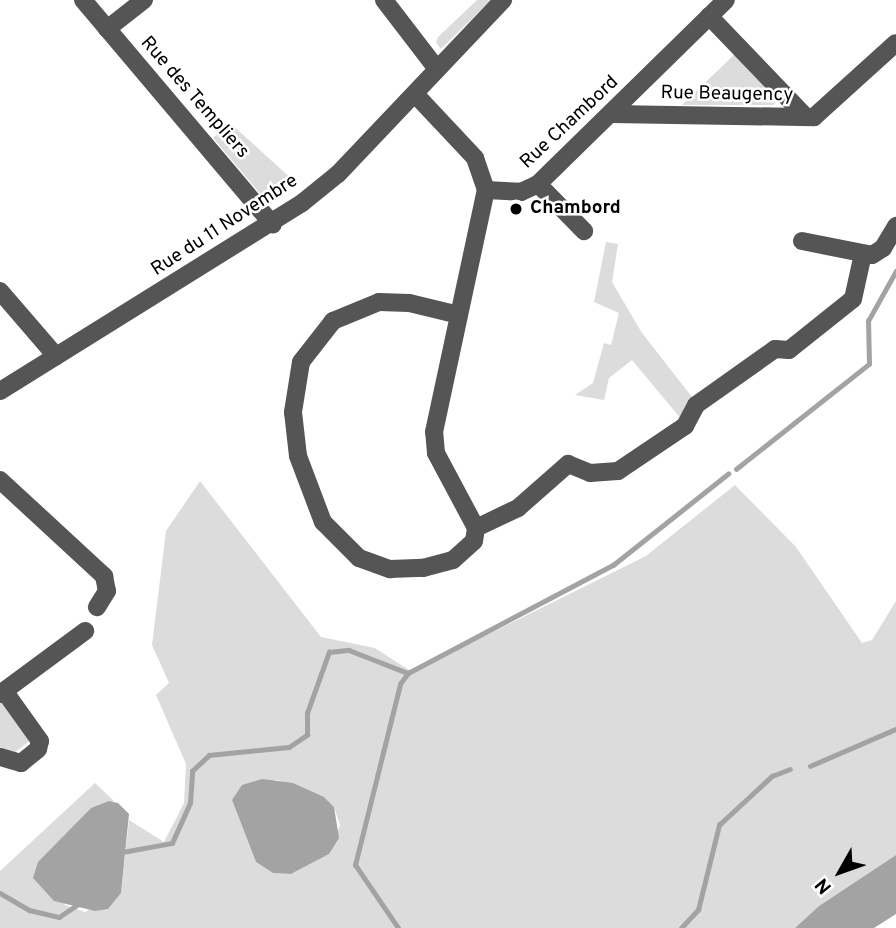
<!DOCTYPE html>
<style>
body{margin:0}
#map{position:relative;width:896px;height:928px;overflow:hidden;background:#fff;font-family:Overpass,sans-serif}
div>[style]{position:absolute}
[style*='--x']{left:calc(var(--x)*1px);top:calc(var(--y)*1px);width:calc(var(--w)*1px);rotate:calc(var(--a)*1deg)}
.green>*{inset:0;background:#dcdcdc}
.water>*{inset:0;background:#a3a3a3}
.stream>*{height:4.5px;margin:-2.25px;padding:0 2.25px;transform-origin:2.25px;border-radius:2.25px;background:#a3a3a3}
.minor>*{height:18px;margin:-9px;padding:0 9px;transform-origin:9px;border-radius:9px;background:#555}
.dots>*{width:19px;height:19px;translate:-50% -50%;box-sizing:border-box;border:4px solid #fff;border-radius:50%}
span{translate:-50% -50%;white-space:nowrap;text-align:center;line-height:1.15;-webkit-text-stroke:5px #fff;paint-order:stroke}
.street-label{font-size:19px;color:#000}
.poi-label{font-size:19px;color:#000;font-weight:700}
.left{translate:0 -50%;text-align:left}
.north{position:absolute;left:805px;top:837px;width:70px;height:70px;-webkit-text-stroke:5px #fff;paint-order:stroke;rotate:230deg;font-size:19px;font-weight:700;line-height:28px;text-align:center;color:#000}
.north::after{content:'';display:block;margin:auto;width:24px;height:32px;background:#000;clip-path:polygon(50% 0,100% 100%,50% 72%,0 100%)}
</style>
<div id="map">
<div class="green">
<div style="clip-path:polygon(477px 0,491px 0,441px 49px,436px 42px,438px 37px)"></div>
<div style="clip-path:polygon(738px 51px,777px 99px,774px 105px,682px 105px)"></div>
<div style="clip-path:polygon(230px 123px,293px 180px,268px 203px,213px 138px)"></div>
<div style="clip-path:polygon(606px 242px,618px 244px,612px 282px,642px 333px,692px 397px,682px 420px,632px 360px,609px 378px,604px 400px,575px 395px,593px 383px,604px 343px,611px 345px,619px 313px,594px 302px)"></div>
<div style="clip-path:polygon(evenodd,200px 481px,321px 637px,375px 648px,412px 672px,646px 556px,735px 485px,796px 547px,862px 643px,872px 640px,896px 601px,896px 855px,819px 906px,795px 928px,0 928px,0 871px,95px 783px,114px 801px,91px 808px,39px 862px,65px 905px,85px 912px,121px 893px,129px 820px,164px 842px,184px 803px,186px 764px,156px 695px,169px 683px,152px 645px,166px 531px,200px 481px,277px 780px,324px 797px,334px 807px,340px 825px,329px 854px,291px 874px,273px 873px,256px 862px,232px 800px,277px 780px)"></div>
<div style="clip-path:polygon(0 702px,5px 702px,31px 740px,10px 756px,0 751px)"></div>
</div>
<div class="water">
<div style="clip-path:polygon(262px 779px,293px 783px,324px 797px,334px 807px,339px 838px,329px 854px,291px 874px,273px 873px,256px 862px,232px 800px,242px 785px)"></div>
<div style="clip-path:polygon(109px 801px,118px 803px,129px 814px,121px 893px,108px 909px,95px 911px,54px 901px,33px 878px,38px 862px,91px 808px)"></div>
<div style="clip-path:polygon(896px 855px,896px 914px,874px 928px,795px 928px,819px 906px)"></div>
</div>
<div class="stream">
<div style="--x:736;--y:469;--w:169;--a:-38.3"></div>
<div style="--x:869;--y:364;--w:43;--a:-91.3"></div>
<div style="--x:868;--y:321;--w:57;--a:-60.8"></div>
<div style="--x:810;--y:766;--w:94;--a:-23.3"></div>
<div style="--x:117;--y:853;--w:56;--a:-10.3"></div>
<div style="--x:172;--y:843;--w:44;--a:-65.8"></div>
<div style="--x:190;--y:803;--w:32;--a:-86"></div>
<div style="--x:192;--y:771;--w:23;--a:-43"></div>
<div style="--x:209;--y:755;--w:80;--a:-5.7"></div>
<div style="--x:289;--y:747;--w:22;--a:-34"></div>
<div style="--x:307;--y:735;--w:22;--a:-90"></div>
<div style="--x:307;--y:713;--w:65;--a:-70.2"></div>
<div style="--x:329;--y:652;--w:20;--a:-6"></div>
<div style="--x:349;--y:650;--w:63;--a:21.3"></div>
<div style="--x:0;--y:893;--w:34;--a:30"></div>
<div style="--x:29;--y:910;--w:31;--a:13"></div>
<div style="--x:59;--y:917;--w:22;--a:-34"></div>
<div style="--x:398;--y:928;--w:76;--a:-124.3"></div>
<div style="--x:355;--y:865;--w:187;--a:-76"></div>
<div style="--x:400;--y:684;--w:14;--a:-54"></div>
<div style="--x:408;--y:673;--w:232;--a:-27.8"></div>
<div style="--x:613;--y:565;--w:147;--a:-38.4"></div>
<div style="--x:681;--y:928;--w:25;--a:-47"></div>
<div style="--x:698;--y:910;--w:88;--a:-76.1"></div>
<div style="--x:719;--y:825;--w:72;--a:-42.8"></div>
<div style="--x:772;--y:776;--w:19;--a:-21"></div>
</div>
<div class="minor">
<div style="--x:83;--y:0;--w:294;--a:49.8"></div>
<div style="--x:384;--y:0;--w:87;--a:52.5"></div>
<div style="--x:709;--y:16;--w:140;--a:46.2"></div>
<div style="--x:107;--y:29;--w:47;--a:-38.1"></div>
<div style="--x:415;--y:94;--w:88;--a:46.8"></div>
<div style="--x:475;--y:158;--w:34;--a:71"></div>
<div style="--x:486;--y:190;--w:35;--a:3"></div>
<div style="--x:521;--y:192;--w:19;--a:-25"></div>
<div style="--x:538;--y:184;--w:263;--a:-44.4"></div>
<div style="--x:612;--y:114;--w:202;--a:0.9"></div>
<div style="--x:814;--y:117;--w:110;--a:-42.1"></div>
<div style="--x:538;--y:184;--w:66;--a:45.6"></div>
<div style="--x:802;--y:241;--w:71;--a:11.3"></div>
<div style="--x:872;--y:255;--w:13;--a:-32"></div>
<div style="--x:883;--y:248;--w:26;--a:-59"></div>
<div style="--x:0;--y:291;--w:86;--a:49.3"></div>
<div style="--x:459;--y:315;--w:51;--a:-166.5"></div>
<div style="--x:409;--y:303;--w:30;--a:-178"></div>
<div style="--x:379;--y:302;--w:50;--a:157.6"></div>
<div style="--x:333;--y:321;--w:52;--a:128"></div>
<div style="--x:301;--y:362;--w:51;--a:99.1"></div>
<div style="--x:293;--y:412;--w:44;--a:83.5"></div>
<div style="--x:298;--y:456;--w:71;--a:69.3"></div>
<div style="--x:323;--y:522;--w:51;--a:45"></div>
<div style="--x:359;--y:558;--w:33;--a:20"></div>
<div style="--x:390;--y:569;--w:33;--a:-2"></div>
<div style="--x:423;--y:568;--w:31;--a:-15"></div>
<div style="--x:453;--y:560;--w:28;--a:-42"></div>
<div style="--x:474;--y:541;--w:13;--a:-81"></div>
<div style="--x:476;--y:528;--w:85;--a:-118.1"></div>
<div style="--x:436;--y:453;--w:21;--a:-95"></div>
<div style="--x:434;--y:432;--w:248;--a:-77.9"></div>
<div style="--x:0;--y:391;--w:356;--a:-31.9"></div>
<div style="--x:302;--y:203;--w:46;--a:-38.9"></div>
<div style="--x:338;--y:174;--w:240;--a:-46.5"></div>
<div style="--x:0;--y:480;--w:142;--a:42.7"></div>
<div style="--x:104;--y:576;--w:15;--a:79"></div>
<div style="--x:107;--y:591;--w:19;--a:122"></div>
<div style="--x:476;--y:528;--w:47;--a:-25.5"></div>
<div style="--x:518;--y:508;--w:67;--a:-41.3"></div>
<div style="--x:568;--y:464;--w:24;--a:22"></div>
<div style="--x:590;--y:473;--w:28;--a:-4"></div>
<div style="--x:618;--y:471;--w:81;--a:-33.9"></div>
<div style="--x:685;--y:426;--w:24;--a:-62"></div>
<div style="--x:696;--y:405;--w:97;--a:-35.3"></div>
<div style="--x:775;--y:349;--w:14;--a:4"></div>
<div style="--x:789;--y:350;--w:82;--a:-38.6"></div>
<div style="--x:853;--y:299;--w:46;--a:-77.5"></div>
<div style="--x:0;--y:694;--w:106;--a:-36.5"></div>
<div style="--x:0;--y:757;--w:22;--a:16"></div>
<div style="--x:21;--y:763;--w:22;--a:-39"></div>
<div style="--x:38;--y:749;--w:8;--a:-76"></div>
<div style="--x:40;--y:741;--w:60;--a:-125.5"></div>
</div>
<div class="dots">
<div style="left:516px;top:209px;background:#000"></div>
</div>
<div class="street-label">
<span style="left:727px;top:95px;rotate:1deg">Rue Beaugency</span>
<span style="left:194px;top:98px;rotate:49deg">Rue des Templiers</span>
<span style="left:570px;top:123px;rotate:-43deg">Rue Chambord</span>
<span style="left:225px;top:226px;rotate:-33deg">Rue du 11 Novembre</span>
</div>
<div class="poi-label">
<span class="left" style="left:530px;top:209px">Chambord</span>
</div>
<div class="north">N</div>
</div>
